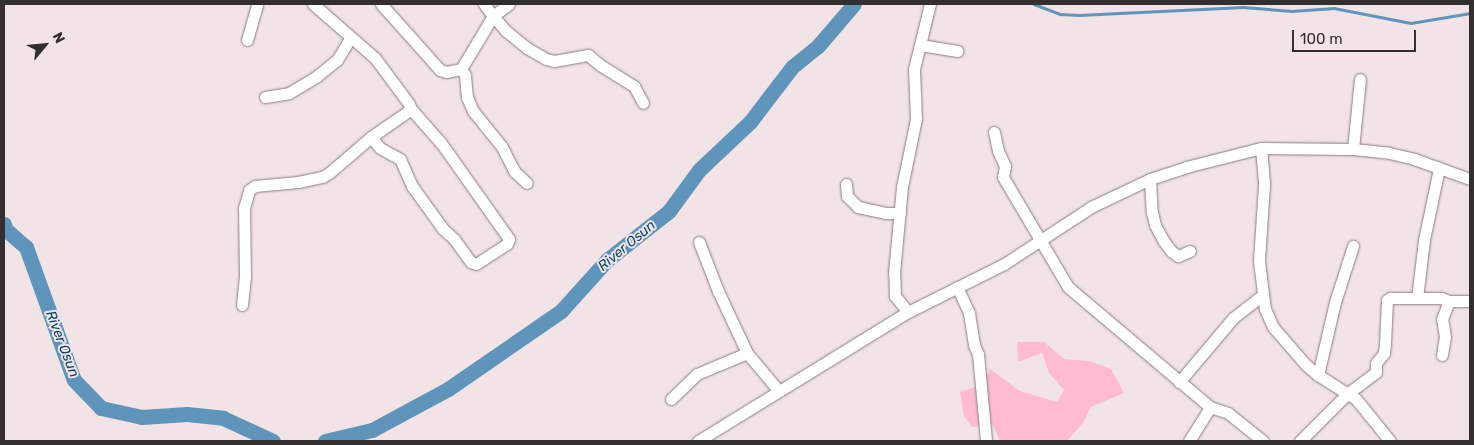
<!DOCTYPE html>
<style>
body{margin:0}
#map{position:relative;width:1474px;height:445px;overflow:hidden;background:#f1e3e6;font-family:Rubik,sans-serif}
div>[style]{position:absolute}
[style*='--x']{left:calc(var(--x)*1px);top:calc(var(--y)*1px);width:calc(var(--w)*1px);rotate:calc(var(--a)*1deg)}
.green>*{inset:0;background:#ffbcce}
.stream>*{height:2.5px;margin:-1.25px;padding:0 1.25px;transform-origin:1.25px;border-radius:1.25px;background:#5f95bb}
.river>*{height:15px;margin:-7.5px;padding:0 7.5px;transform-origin:7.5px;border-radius:7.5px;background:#5f95bb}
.roads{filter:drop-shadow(0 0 1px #897d80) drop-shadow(0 0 1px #897d80)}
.minor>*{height:11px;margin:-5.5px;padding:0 5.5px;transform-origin:5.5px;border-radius:5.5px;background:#fff}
span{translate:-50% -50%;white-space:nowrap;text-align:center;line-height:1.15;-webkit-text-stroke:4px #f1e3e6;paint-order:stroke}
.water-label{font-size:14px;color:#044a70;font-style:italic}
.frame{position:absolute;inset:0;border:5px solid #332e2f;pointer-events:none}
.north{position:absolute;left:20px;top:20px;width:50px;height:50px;-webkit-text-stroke:4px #f1e3e6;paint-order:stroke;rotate:62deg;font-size:14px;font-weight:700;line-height:20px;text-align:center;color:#332e2f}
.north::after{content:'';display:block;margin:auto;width:18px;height:22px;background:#332e2f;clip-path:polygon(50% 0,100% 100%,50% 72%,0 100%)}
.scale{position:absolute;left:1292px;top:30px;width:124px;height:22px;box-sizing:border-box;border:2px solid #332e2f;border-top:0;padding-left:6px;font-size:15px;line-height:18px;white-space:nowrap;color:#332e2f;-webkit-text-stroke:4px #f1e3e6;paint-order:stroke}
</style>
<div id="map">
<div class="green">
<div style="clip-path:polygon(1017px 342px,1044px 342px,1064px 359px,1089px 361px,1111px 369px,1124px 393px,1091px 407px,1083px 423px,1067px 441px,1000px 441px,993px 425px,972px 427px,964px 416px,960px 392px,981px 385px,990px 369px,1020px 391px,1057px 402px,1064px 390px,1049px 373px,1042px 353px,1018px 362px)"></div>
</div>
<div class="stream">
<div style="--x:1034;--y:4;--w:28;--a:21"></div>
<div style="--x:1060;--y:14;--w:19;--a:3"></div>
<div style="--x:1079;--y:15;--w:164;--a:-2.8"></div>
<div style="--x:1243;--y:7;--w:49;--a:4.7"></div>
<div style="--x:1292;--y:11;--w:42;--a:-4.1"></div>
<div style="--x:1334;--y:8;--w:78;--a:11"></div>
<div style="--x:1411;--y:23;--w:60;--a:-9.6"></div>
</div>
<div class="river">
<div style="--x:4;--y:224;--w:5;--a:79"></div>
<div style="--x:5;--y:229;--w:28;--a:41"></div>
<div style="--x:26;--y:247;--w:141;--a:70.2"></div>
<div style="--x:74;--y:380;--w:39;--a:46"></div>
<div style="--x:101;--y:408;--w:42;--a:12.4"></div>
<div style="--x:142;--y:417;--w:45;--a:-3.8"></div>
<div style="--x:187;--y:414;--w:36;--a:6"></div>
<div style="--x:223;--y:418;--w:55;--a:24.7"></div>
<div style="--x:325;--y:441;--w:48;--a:-13.2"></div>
<div style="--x:372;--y:430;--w:86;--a:-28.3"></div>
<div style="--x:448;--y:389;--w:137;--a:-34.6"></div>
<div style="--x:561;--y:311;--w:69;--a:-48"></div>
<div style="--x:607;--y:260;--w:79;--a:-38.3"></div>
<div style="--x:669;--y:211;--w:51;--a:-53.8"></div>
<div style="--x:699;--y:170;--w:70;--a:-43.3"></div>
<div style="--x:750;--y:122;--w:69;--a:-52.6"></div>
<div style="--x:792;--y:67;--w:33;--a:-39"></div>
<div style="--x:818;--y:46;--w:55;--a:-49.4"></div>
</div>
<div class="roads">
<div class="minor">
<div style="--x:313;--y:4;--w:82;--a:41.1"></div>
<div style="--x:375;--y:58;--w:57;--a:53.5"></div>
<div style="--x:409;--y:104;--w:5;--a:68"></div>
<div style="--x:411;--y:109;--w:5;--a:143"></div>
<div style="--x:407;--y:112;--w:44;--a:145.2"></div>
<div style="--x:371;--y:137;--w:14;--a:51"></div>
<div style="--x:380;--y:148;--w:23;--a:29"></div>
<div style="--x:400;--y:159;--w:30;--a:66"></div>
<div style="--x:412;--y:186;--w:53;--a:54.2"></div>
<div style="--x:443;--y:229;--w:15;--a:42"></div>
<div style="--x:454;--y:239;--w:29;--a:54"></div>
<div style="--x:471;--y:262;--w:5;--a:22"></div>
<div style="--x:476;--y:264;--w:37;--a:-33"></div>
<div style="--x:507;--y:244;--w:5;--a:-68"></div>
<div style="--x:509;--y:239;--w:118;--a:-125.3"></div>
<div style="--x:441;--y:143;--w:45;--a:-131.4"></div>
<div style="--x:381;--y:4;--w:89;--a:48.2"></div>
<div style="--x:440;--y:70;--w:6;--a:18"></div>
<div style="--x:446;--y:72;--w:15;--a:-11"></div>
<div style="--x:461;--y:69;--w:7;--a:56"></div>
<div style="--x:465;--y:75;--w:22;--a:85"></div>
<div style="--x:467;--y:97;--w:15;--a:67"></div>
<div style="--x:473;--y:111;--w:46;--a:51.1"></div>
<div style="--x:502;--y:147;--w:28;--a:63"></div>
<div style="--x:515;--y:172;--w:16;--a:43"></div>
<div style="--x:484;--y:4;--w:15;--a:53"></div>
<div style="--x:493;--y:16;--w:20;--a:-37"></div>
<div style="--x:247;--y:40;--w:37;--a:-74"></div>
<div style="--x:920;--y:45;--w:38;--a:9"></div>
<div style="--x:461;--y:69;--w:62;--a:-58.9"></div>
<div style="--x:493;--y:16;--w:20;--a:49"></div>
<div style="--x:506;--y:31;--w:27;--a:39"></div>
<div style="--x:527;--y:48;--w:22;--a:30"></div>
<div style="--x:546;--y:59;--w:8;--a:14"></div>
<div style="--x:554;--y:61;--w:35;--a:-10"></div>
<div style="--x:588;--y:55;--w:16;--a:40"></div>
<div style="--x:600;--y:65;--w:40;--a:32"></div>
<div style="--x:634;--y:86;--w:19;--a:62"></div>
<div style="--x:265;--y:97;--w:24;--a:-9"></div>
<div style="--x:289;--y:93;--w:33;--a:-31"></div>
<div style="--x:317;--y:76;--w:26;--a:-39"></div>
<div style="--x:337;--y:60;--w:26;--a:-59"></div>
<div style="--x:994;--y:132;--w:19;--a:78"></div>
<div style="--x:998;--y:151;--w:17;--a:65"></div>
<div style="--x:1005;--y:166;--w:11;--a:100"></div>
<div style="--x:1003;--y:177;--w:128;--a:59.4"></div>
<div style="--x:1068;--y:287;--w:186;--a:40.2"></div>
<div style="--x:1210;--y:407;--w:19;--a:18"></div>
<div style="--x:1228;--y:413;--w:45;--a:38.7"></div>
<div style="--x:1261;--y:148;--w:37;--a:85"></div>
<div style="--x:1264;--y:185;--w:76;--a:93.8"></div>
<div style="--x:1259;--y:261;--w:48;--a:82.9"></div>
<div style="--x:1265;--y:309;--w:20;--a:66"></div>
<div style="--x:1273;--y:327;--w:50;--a:49"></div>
<div style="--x:1306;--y:365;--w:16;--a:40"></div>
<div style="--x:1318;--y:375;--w:45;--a:32.3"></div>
<div style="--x:1356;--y:399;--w:54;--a:51"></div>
<div style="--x:1353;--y:149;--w:70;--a:-84.3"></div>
<div style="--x:1150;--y:179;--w:33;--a:87"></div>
<div style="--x:1152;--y:212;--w:13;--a:77"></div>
<div style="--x:1155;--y:225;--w:17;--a:62"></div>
<div style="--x:1163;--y:240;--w:14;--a:54"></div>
<div style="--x:1171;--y:251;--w:9;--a:36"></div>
<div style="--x:1178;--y:256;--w:13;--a:-23"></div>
<div style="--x:846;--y:184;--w:12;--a:85"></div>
<div style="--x:847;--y:196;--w:16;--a:45"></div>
<div style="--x:858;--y:207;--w:29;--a:12"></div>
<div style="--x:886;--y:213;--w:14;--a:0"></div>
<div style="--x:699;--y:242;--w:53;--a:68.8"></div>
<div style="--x:718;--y:291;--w:68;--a:64.9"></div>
<div style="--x:747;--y:353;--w:48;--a:50"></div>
<div style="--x:957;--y:287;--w:29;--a:65"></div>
<div style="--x:969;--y:313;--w:32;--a:81"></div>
<div style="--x:974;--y:345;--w:10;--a:66"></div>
<div style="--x:978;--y:354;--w:87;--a:84.7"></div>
<div style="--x:1417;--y:298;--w:58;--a:-83.1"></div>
<div style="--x:1424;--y:240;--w:74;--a:-78.2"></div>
<div style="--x:242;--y:305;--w:28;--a:-84"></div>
<div style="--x:245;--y:277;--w:69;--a:-90.8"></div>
<div style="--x:244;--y:208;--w:19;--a:-74"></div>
<div style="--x:249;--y:190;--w:7;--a:-34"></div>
<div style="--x:255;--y:186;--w:43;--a:-5.3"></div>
<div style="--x:298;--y:182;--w:25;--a:-12"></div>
<div style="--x:322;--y:177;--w:8;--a:-30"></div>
<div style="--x:329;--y:173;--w:55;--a:-40.6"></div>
<div style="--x:908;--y:312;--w:21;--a:-129"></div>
<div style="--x:895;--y:296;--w:23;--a:-92"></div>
<div style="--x:894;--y:273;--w:86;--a:-84.7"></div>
<div style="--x:902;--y:187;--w:69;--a:-78.4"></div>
<div style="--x:916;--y:119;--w:50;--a:-92.3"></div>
<div style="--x:914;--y:69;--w:67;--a:-76.2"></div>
<div style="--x:1442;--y:355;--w:18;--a:-81"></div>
<div style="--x:1445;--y:337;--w:18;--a:-99"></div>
<div style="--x:1442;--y:319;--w:19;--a:-69"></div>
<div style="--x:1318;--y:375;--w:75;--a:-76.9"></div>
<div style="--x:1335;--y:302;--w:59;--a:-72.2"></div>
<div style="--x:1179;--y:382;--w:84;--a:-49.8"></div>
<div style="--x:1233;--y:318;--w:37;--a:-38"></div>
<div style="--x:671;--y:399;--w:36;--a:-44"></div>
<div style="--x:697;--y:374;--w:54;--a:-22.8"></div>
<div style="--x:698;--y:441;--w:246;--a:-31.6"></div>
<div style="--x:908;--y:312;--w:107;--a:-26.6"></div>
<div style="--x:1004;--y:264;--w:104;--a:-33.2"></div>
<div style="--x:1091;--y:207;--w:65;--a:-25.4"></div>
<div style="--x:1150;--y:179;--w:38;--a:-18"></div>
<div style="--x:1186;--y:167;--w:77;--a:-14.2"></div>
<div style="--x:1261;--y:148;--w:92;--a:0.6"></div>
<div style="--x:1353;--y:149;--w:36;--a:6"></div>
<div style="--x:1389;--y:153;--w:26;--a:13"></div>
<div style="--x:1414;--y:159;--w:59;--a:19.7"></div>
<div style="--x:1189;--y:441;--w:40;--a:-58"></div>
<div style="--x:1300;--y:441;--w:66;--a:-45"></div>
<div style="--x:1347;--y:394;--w:36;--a:-37"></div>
<div style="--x:1376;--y:372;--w:9;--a:-90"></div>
<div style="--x:1376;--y:363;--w:13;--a:-51"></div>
<div style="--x:1384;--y:353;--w:9;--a:-84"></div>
<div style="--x:1385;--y:344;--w:44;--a:-87.4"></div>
<div style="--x:1387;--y:300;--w:4;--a:-34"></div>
<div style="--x:1390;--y:298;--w:51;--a:0"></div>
<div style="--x:1441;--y:298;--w:9;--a:21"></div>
<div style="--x:1449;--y:301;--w:21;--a:0"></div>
</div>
</div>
<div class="water-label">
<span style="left:627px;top:246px;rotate:-40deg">River Osun</span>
<span style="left:62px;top:344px;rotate:69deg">River Osun</span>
</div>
<div class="frame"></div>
<div class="north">N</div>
<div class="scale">100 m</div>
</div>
